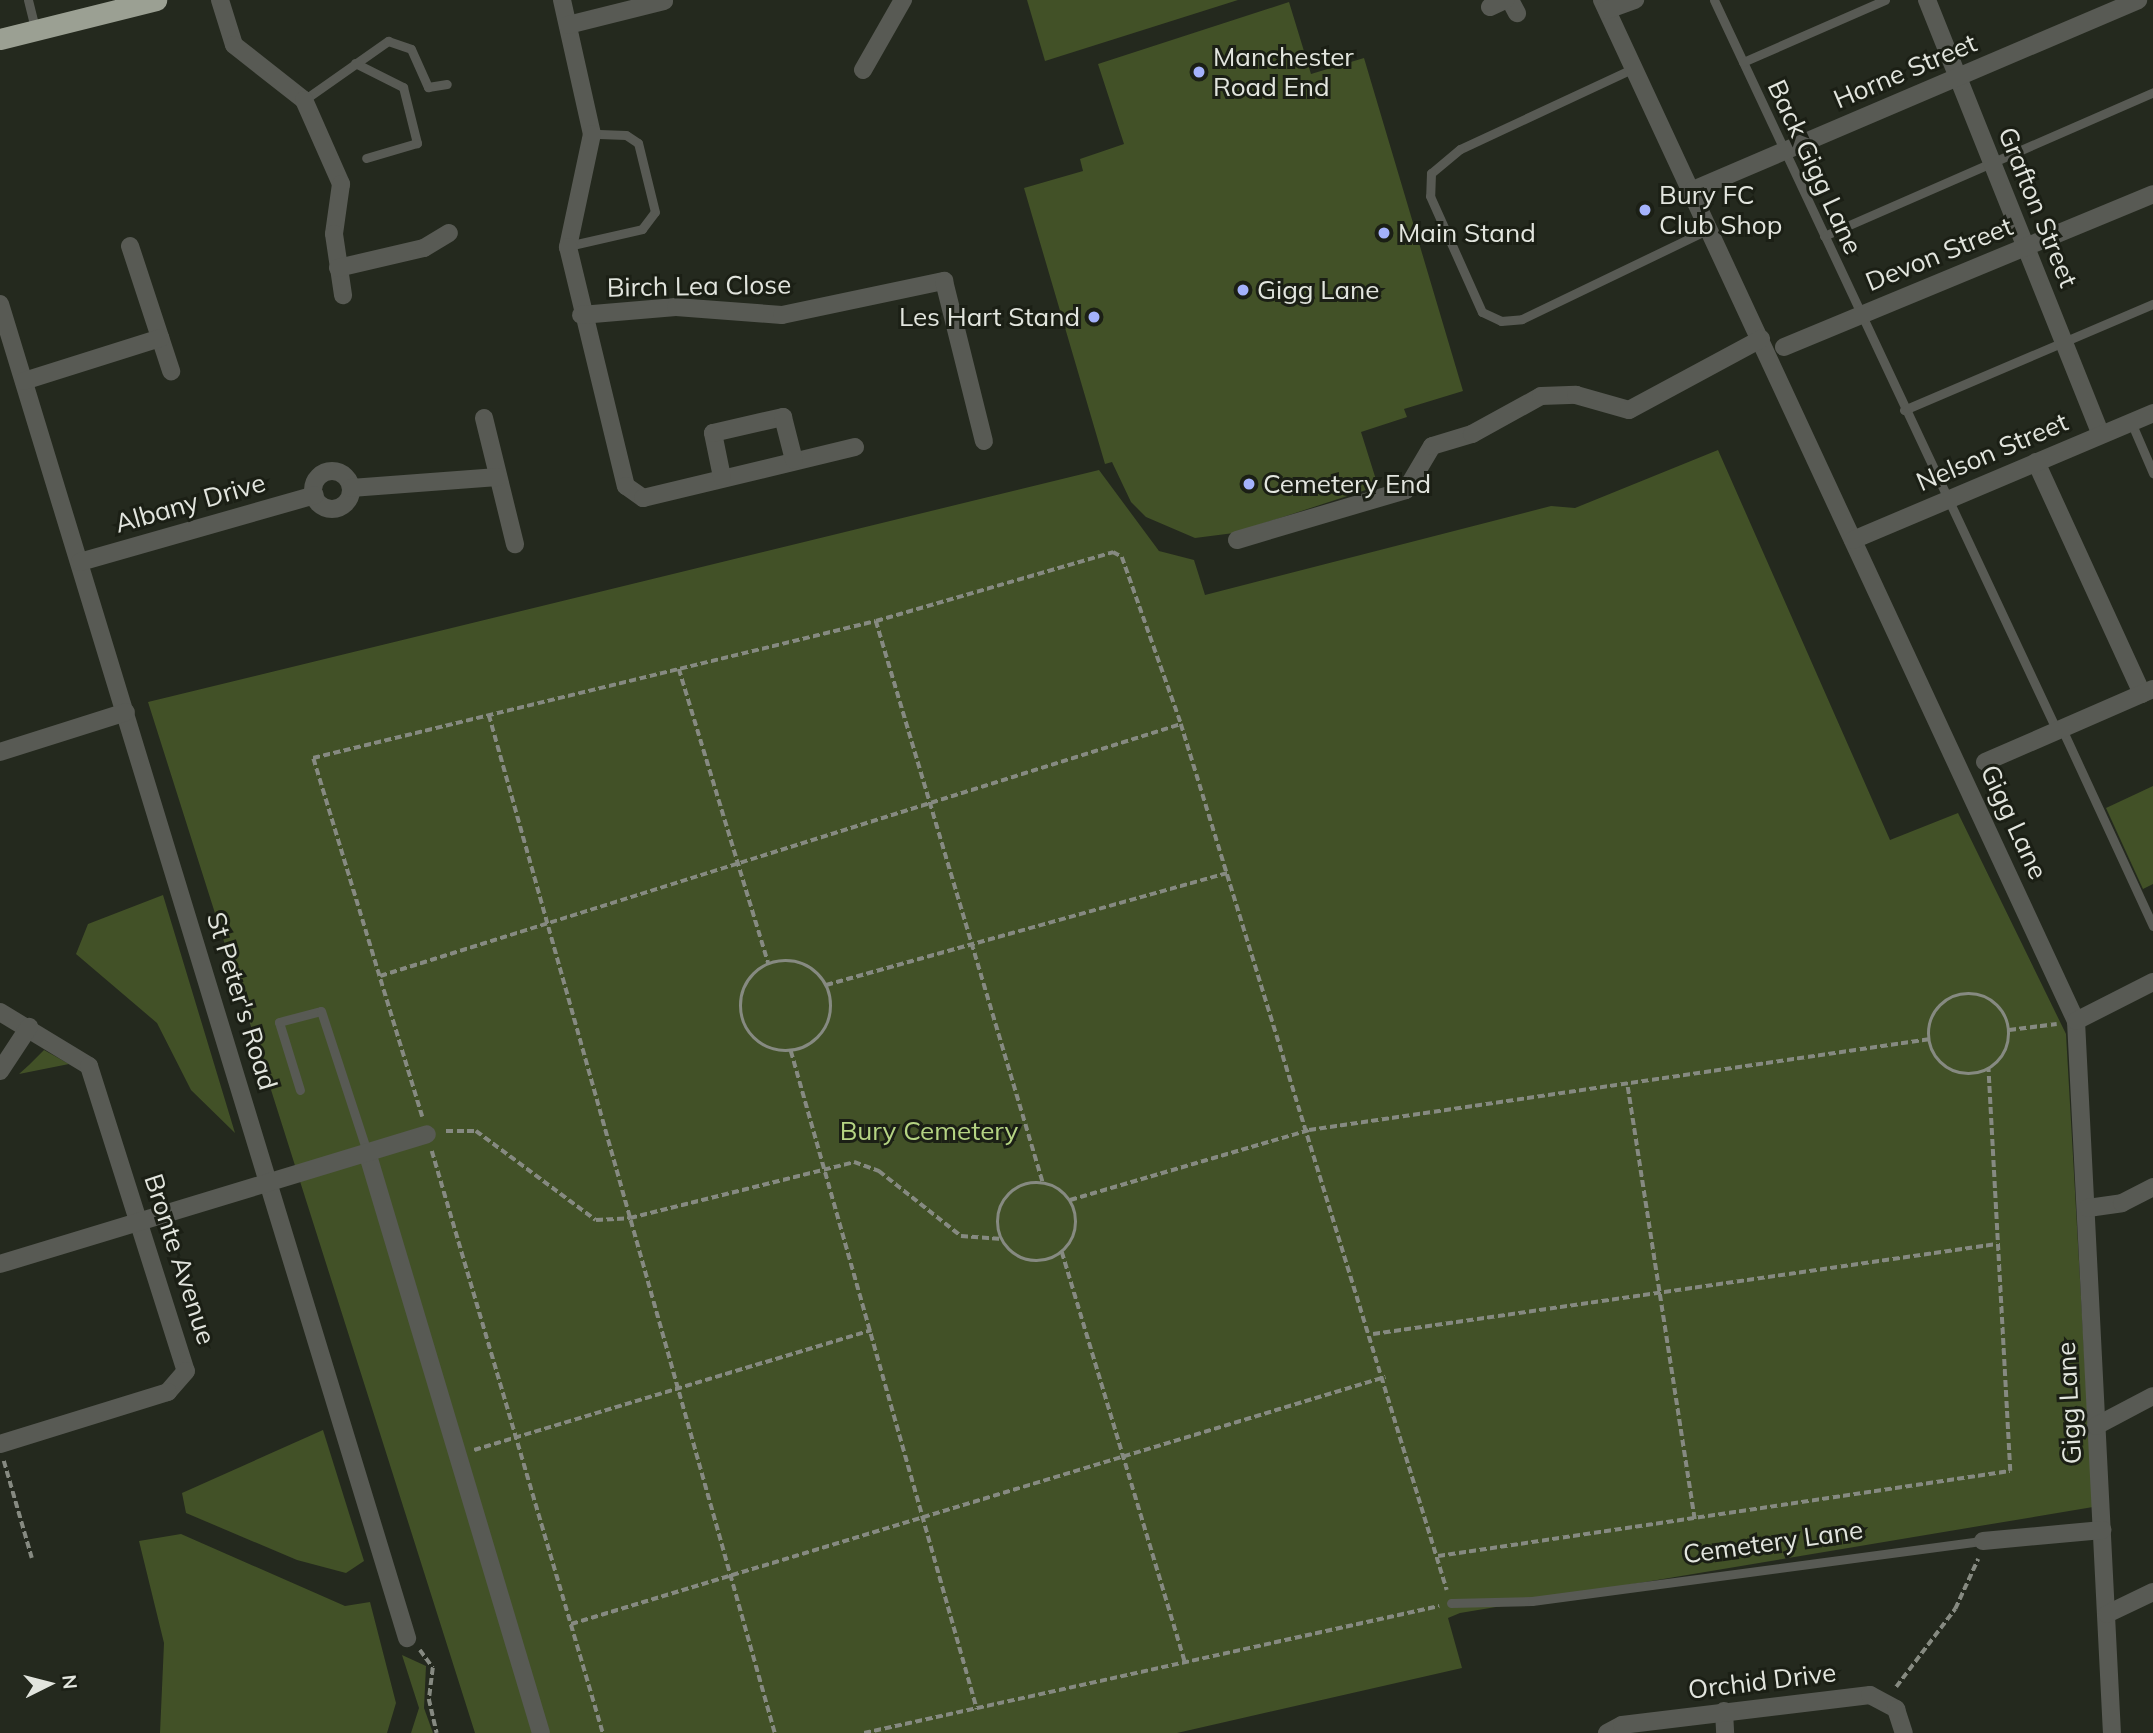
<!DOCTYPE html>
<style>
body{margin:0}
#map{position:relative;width:2153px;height:1733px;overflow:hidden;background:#24291e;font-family:Mulish,sans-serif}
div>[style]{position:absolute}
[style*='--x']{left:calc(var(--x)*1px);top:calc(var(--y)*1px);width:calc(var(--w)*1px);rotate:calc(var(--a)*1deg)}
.green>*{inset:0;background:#425127}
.path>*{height:3.5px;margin-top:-1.75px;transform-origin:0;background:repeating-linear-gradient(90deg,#868a81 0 7px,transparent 0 10.5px)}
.path>.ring{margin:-1.75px;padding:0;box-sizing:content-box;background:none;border:3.5px solid #868a81;border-radius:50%}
.lane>*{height:9px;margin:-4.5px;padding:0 4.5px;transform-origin:4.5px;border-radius:4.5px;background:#585a54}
.street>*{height:18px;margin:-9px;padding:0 9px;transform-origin:9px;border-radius:9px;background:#585a54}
.street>.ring{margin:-9px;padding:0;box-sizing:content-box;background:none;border:18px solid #585a54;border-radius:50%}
.highway>*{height:21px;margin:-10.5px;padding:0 10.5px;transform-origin:10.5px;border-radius:10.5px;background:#9ba093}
.dots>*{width:19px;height:19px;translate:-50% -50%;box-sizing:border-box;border:4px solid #1b1f15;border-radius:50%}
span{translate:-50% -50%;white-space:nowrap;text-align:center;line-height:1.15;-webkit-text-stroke:6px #1b1f15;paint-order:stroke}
.poi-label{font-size:26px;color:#e2e5de}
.left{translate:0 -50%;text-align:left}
.right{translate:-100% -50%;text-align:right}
.street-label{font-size:26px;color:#e2e5de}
.park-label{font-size:26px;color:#b5d483}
.north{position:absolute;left:14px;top:1649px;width:70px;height:70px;-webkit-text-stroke:5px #1b1f15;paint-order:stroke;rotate:84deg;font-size:19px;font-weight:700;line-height:28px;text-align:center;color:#e2e5de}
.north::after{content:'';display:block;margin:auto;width:24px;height:32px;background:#e2e5de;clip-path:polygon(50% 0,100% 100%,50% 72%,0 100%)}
</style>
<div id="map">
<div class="green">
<div style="clip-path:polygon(1027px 0,1238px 0,1045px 61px)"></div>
<div style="clip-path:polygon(1289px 2px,1311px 74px,1364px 58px,1463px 391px,1404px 409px,1407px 417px,1361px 432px,1378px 486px,1234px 533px,1195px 538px,1146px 517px,1131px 502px,1112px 462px,1105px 464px,1024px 188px,1083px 171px,1080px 159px,1124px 144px,1098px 64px)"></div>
<div style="clip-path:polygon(1718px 450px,1890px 840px,1958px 813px,2066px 1034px,2093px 1507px,1460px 1613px,1448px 1618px,1462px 1668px,1177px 1733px,475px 1733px,148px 702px,1099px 470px,1159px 551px,1194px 560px,1205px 595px,1551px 506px,1575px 508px)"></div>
<div style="clip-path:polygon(2153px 786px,2153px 884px,2143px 889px,2106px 808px)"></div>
<div style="clip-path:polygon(163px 895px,235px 1133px,191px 1090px,157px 1023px,76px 954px,88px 924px)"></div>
<div style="clip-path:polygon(44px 1050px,69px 1064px,19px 1074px,29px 1065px)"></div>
<div style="clip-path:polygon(323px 1430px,364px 1561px,346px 1573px,297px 1560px,186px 1513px,182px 1493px)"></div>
<div style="clip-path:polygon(181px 1534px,345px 1606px,370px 1602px,396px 1703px,387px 1733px,160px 1733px,164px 1643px,139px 1541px)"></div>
<div style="clip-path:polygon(402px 1655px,426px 1666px,424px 1708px,433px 1733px,411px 1733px,419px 1708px)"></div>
</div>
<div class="path">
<div style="--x:876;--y:621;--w:586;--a:73.45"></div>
<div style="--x:679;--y:669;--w:309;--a:73.1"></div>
<div style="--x:489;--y:715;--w:1057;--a:74.31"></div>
<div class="ring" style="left:741px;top:961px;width:86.5px;height:86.5px"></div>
<div style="--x:380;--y:976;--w:840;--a:-17.46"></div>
<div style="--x:1181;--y:724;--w:906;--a:72.93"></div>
<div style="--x:826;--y:985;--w:417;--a:-15.6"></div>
<div class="ring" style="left:1929px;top:994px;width:76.5px;height:76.5px"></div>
<div style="--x:2009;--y:1030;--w:48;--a:-7.1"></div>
<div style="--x:791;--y:1051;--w:684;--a:74.22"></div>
<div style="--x:1628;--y:1087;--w:440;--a:81.2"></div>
<div style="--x:422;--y:1117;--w:375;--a:-106.9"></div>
<div style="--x:313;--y:758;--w:579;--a:-13.68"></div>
<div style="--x:876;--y:621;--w:247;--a:-16.2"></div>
<div style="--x:1113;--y:552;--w:10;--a:29"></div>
<div style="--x:1122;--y:557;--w:177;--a:70.5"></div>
<div style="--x:446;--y:1131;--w:30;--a:0"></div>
<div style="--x:476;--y:1131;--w:149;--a:36.6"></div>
<div style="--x:596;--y:1220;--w:34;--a:-3"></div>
<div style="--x:630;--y:1218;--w:231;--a:-14"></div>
<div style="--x:854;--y:1162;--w:27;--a:20"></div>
<div style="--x:879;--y:1171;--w:105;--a:38.4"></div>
<div style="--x:961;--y:1236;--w:41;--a:4.2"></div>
<div style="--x:432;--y:1151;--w:607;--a:73.63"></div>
<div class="ring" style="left:998px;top:1183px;width:74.5px;height:74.5px"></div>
<div style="--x:1070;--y:1200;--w:249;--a:-16.3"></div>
<div style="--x:1309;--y:1130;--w:628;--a:-8.34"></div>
<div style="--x:1062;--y:1252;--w:427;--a:73.3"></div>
<div style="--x:1373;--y:1334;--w:630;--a:-8.21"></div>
<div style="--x:474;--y:1450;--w:415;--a:-16.8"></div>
<div style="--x:4;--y:1461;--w:101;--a:73.9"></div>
<div style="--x:1438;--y:1556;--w:578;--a:-8.45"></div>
<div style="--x:2010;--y:1471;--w:403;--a:-93.1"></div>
<div style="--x:571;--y:1624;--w:851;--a:-16.88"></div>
<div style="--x:420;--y:1650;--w:22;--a:54"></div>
<div style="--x:433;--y:1668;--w:31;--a:97"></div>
<div style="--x:429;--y:1699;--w:35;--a:77"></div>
<div style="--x:1896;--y:1687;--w:98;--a:-52.9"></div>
<div style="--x:1955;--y:1609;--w:55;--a:-65.3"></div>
<div style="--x:864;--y:1733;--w:589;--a:-12.45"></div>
</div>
<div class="lane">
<div style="--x:28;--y:0;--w:30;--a:76"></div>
<div style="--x:1714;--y:0;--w:807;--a:64.86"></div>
<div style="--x:1743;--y:62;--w:155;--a:-23.6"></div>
<div style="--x:355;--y:63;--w:54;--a:26.6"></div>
<div style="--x:403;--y:87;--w:58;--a:76"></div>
<div style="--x:417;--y:143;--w:53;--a:163.6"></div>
<div style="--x:1634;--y:68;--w:192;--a:155"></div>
<div style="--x:1460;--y:149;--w:38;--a:140"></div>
<div style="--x:1431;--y:173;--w:23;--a:92"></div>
<div style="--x:1430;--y:196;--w:127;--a:65.9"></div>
<div style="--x:1482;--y:312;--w:21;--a:25"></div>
<div style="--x:1501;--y:321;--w:21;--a:-5"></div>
<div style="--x:1522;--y:319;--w:208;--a:-25.7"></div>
<div style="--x:304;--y:100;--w:103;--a:-35.1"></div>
<div style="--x:388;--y:41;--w:24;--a:19"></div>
<div style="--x:411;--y:49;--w:42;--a:65.9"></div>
<div style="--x:428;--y:87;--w:19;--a:-9"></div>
<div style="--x:1824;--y:236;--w:359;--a:-23.6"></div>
<div style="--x:568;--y:246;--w:76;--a:-12.9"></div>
<div style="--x:642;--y:229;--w:21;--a:-53"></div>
<div style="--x:655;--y:212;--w:71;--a:-103.8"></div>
<div style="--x:638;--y:143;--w:14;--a:-146"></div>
<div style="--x:626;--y:135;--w:34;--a:-178"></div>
<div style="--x:1904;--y:410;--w:271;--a:-23.1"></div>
<div style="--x:2131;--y:422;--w:56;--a:66.7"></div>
<div style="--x:2062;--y:729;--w:217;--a:65.2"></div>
<div style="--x:300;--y:1090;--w:71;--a:-107.2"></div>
<div style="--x:279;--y:1022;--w:43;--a:-14.7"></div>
<div style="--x:321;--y:1011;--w:148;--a:71.9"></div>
<div style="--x:1451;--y:1603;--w:81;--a:-1.4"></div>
<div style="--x:1532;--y:1601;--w:455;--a:-7.6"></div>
</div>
<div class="street">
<div style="--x:220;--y:0;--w:47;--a:72.7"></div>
<div style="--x:234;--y:45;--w:89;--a:38.2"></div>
<div style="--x:304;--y:100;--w:92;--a:66.2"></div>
<div style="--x:341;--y:184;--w:50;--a:98"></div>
<div style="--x:334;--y:234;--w:62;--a:81.6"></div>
<div style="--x:562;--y:0;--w:137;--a:77.4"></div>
<div style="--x:592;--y:134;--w:116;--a:102"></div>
<div style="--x:568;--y:247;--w:246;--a:76.4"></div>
<div style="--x:626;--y:486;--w:21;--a:35"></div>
<div style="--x:643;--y:498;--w:218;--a:-13.5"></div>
<div style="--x:1510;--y:0;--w:15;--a:62"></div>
<div style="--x:1602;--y:0;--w:1126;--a:65.1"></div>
<div style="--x:2076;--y:1021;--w:713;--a:87.11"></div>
<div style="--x:1927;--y:0;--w:468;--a:68.2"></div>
<div style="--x:1490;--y:7;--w:17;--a:-25"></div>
<div style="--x:1607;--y:10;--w:30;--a:-20"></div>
<div style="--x:568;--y:25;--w:99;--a:-14"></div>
<div style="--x:863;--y:70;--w:81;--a:-60.3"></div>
<div style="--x:1693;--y:190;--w:484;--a:-23.1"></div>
<div style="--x:130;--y:246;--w:132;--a:71.8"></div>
<div style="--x:338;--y:268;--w:88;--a:-13.1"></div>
<div style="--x:424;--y:248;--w:29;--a:-31"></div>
<div style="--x:0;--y:304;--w:1395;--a:73.03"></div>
<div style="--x:581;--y:315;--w:95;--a:-4.8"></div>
<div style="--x:676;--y:307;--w:106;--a:4.3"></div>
<div style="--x:782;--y:315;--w:166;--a:-11.9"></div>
<div style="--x:944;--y:281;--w:165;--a:76"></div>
<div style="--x:1784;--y:347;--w:399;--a:-22.5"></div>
<div style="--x:24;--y:381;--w:143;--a:-17.5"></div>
<div style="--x:484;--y:418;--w:130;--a:76.2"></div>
<div style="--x:2036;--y:462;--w:255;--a:65.4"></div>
<div class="ring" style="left:313px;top:471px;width:20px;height:20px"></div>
<div style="--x:722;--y:477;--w:45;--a:-101.6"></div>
<div style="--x:713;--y:433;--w:72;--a:-12.9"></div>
<div style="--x:783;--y:417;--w:44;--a:75.7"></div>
<div style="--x:351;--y:488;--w:147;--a:-4.3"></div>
<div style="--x:1237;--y:540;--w:176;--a:-16.5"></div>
<div style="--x:1406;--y:490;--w:51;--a:-59.4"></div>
<div style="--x:1432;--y:446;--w:42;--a:-16.7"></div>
<div style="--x:1472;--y:434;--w:79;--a:-28.8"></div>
<div style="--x:1541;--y:396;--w:35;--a:-2"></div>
<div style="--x:1576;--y:395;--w:55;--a:15.8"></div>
<div style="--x:1629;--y:410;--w:150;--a:-28.3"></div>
<div style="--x:1853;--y:540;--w:326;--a:-22.9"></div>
<div style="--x:80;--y:562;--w:244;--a:-15.9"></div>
<div style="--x:0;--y:752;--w:132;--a:-17.6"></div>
<div style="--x:1985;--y:762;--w:183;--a:-23.5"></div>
<div style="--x:0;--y:1012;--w:104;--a:31.2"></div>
<div style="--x:89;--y:1066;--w:320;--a:72.4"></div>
<div style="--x:186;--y:1371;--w:28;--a:131"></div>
<div style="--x:168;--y:1392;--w:176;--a:162.8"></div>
<div style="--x:2076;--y:1021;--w:86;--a:-26.9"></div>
<div style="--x:0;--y:1071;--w:53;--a:-56.6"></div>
<div style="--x:367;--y:1152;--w:606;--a:73.33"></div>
<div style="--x:2088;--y:1208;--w:34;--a:-8"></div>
<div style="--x:2122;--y:1203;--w:35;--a:-27"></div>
<div style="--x:0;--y:1264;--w:446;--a:-16.9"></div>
<div style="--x:2096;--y:1426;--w:64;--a:-27.8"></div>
<div style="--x:1983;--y:1541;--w:120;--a:-5.3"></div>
<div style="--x:2107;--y:1614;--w:51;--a:-25.6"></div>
<div style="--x:1724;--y:1711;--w:22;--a:87"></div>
<div style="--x:1607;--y:1733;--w:17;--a:-28"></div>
<div style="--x:1622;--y:1725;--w:250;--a:-6.9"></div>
<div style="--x:1870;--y:1695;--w:30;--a:28"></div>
<div style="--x:1896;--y:1709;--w:25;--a:72"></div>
</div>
<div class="highway">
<div style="--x:0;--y:39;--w:161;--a:-14"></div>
</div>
<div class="dots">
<div style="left:1199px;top:72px;background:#a4b2fc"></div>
<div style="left:1645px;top:210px;background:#a4b2fc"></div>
<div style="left:1384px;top:233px;background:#a4b2fc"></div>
<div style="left:1243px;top:290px;background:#a4b2fc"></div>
<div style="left:1094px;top:317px;background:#a4b2fc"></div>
<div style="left:1249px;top:484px;background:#a4b2fc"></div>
</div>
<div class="poi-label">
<span class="left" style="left:1213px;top:72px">Manchester<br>Road End</span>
<span class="left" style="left:1659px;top:210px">Bury FC<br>Club Shop</span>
<span class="left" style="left:1398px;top:233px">Main Stand</span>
<span class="left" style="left:1257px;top:290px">Gigg Lane</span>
<span class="right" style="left:1080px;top:317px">Les Hart Stand</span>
<span class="left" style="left:1263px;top:484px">Cemetery End</span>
</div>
<div class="street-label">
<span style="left:1905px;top:71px;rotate:-23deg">Horne Street</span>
<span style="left:1815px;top:167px;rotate:65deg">Back Gigg Lane</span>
<span style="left:2038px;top:207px;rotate:68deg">Grafton Street</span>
<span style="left:1939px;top:254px;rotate:-22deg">Devon Street</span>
<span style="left:699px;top:286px;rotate:-1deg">Birch Lea Close</span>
<span style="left:1992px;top:452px;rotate:-23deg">Nelson Street</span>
<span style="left:190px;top:503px;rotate:-16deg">Albany Drive</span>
<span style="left:2014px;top:822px;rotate:65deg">Gigg Lane</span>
<span style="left:242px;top:1001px;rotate:73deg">St Peter's Road</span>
<span style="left:180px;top:1259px;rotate:72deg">Bronte Avenue</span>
<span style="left:2069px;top:1403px;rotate:-93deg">Gigg Lane</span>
<span style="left:1773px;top:1542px;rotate:-8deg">Cemetery Lane</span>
<span style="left:1762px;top:1681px;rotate:-7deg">Orchid Drive</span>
</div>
<div class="park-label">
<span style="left:929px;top:1131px">Bury Cemetery</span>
</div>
<div class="north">N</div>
</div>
